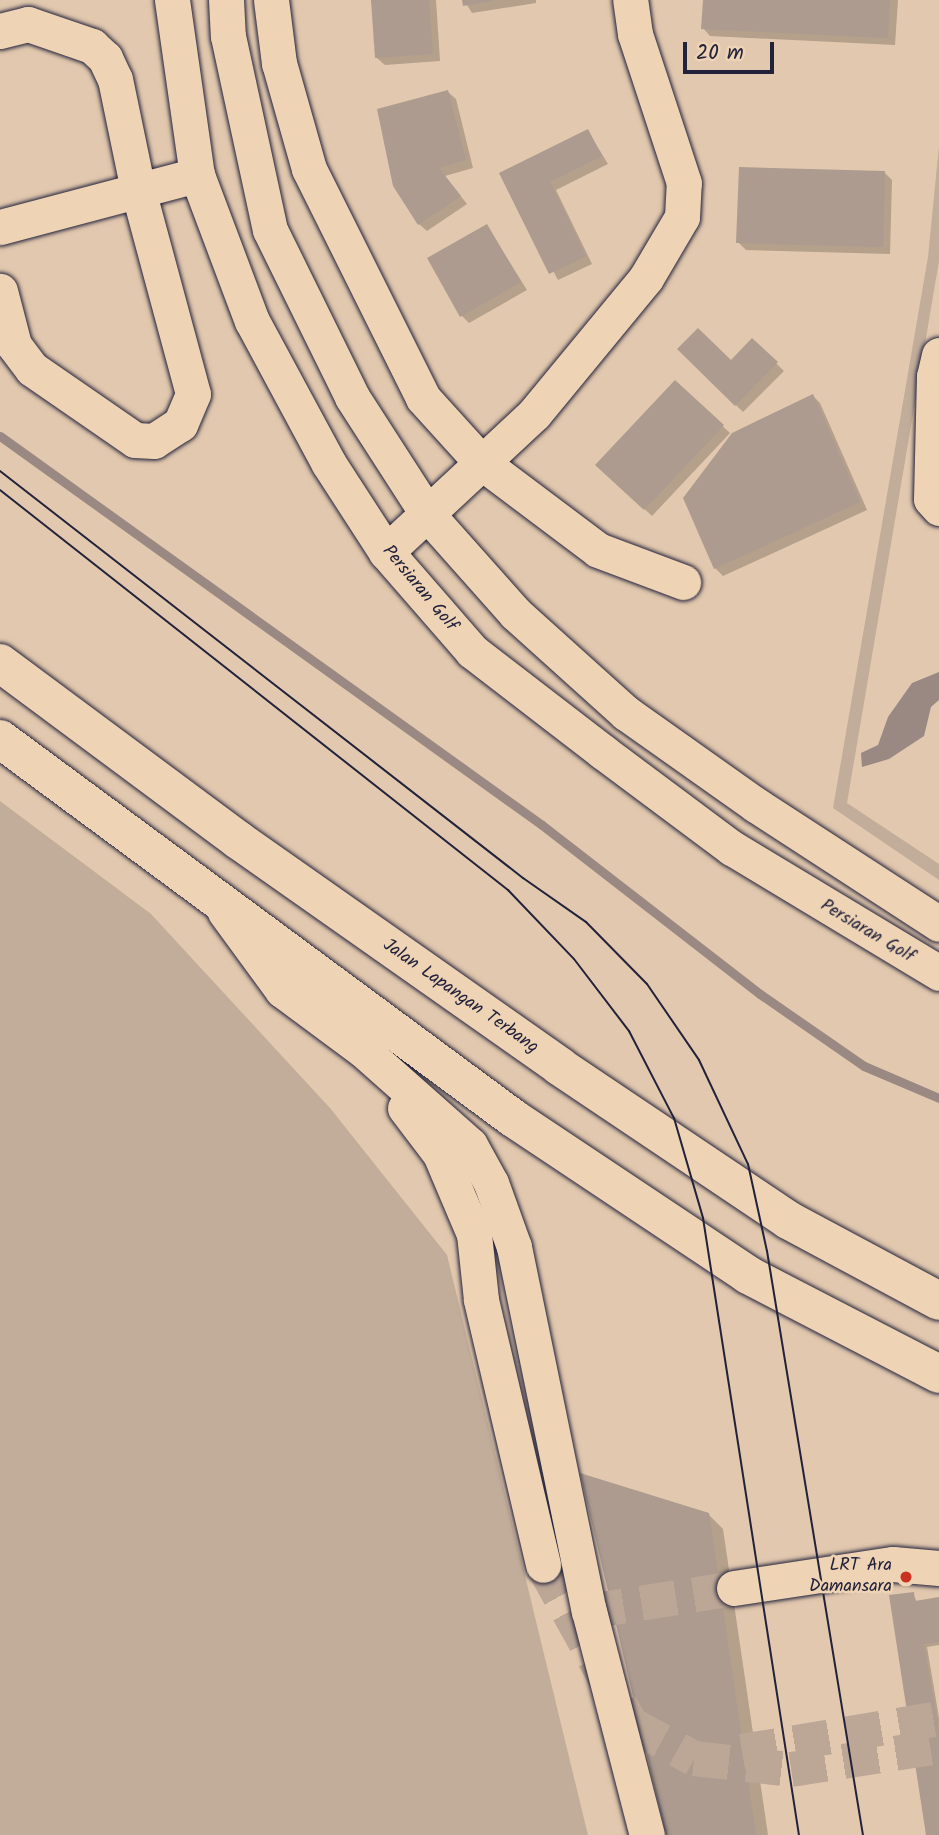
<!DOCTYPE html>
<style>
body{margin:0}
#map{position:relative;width:939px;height:1835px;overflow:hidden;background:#e2c8ae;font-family:Kalam,sans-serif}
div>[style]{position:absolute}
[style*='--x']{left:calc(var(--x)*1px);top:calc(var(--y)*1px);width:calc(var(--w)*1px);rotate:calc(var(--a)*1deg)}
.green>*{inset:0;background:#c2ad9b}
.water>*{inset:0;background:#998982}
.shadow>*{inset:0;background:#0003}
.stream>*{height:9px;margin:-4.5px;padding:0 4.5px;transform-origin:4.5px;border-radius:4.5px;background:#998982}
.building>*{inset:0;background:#ac9b8e}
.minor-tunnel>*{height:35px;margin-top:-17.5px;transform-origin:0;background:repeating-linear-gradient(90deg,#bca797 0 35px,transparent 0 53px)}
.roads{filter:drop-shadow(0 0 2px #22223b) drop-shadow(0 0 2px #22223b)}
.minor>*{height:35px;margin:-17.5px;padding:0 17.5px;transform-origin:17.5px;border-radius:17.5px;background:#eed3b5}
.major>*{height:38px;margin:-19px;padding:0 19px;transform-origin:19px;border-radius:19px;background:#eed3b5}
.tram>*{height:2px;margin:-1px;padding:0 1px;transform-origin:1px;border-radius:1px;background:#22223b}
.dots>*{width:19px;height:19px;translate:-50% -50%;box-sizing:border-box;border:4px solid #eed3b5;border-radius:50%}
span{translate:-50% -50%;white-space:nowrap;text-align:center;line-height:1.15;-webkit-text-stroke:5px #eed3b5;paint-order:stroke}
.street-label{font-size:18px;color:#22223b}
.poi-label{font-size:18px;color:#22223b}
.right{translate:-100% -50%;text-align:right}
.scale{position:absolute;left:683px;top:42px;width:91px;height:32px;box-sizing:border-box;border:4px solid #22223b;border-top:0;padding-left:9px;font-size:21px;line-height:24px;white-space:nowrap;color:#22223b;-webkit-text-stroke:5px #eed3b5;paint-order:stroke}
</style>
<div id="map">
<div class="green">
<div style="clip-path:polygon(939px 146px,939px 261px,847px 803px,939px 864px,939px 880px,833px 808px,928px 257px)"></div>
<div style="clip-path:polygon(0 801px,151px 914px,330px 1108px,447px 1255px,588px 1835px,0 1835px)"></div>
</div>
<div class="water">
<div style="clip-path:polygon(939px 672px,939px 700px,931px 707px,924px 736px,889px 759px,862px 767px,861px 753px,878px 745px,888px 717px,912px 683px)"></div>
</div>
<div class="shadow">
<div style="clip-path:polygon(373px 0,436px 0,440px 61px,385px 65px,377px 58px)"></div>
<div style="clip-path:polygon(464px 0,536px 0,536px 3px,472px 13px)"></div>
<div style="clip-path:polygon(704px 0,898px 0,895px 45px,710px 36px,703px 28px)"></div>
<div style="clip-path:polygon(448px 92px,456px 99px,473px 168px,445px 176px,467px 204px,427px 231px,419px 224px)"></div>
<div style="clip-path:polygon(588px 131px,608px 164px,556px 190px,592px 264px,558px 280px,502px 174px)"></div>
<div style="clip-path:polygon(885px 173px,892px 180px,890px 254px,746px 250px,738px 242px)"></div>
<div style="clip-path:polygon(487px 226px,527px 290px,469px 323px,462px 316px)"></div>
<div style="clip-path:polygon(752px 340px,784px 371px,743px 412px,679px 349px,731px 362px)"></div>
<div style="clip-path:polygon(675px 382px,730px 433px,652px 516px,598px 465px)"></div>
<div style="clip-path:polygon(813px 396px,820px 403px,867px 510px,723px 576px,715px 568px)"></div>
<div style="clip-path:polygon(708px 1514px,723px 1529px,768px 1835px,668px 1835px)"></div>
<div style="clip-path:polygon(913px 1594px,917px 1602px,939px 1599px,939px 1645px,927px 1647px,939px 1718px,939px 1835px,928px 1835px)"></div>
</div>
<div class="stream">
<div style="--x:0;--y:436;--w:667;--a:35.67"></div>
<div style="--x:542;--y:825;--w:276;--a:37.8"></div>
<div style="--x:760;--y:994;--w:126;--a:34.7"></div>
<div style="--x:864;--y:1066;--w:82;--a:23.1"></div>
</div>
<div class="building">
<div style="clip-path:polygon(371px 0,429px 0,433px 54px,375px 58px)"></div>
<div style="clip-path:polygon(462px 0,493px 0,493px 1px,463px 6px)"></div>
<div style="clip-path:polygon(703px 0,890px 0,888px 38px,701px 29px)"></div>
<div style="clip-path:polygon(448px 90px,466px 160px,439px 168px,461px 196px,418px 225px,393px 186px,377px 109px)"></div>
<div style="clip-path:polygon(588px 129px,602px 156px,550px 182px,586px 256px,549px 274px,499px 173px)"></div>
<div style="clip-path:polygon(739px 167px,885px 171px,883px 247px,736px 243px)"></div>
<div style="clip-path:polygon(487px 224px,521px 282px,460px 317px,427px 258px)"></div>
<div style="clip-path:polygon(698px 328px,731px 360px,752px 338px,778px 362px,735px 406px,677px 349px)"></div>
<div style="clip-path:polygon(675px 380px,724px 425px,644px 510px,595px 465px)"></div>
<div style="clip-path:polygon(813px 394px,860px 502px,714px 569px,683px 498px,732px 433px)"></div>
<div style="clip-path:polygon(580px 1473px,709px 1513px,756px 1835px,666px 1835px)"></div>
<div style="clip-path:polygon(914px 1592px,915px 1601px,939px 1597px,939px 1642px,924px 1644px,939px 1730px,939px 1835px,926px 1835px,889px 1595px)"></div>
</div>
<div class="minor-tunnel">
<div style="--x:543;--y:1565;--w:182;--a:61"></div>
<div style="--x:631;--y:1724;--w:72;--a:28.4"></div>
<div style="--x:694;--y:1758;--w:98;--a:6.5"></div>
<div style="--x:791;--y:1769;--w:150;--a:-8.8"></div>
<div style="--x:589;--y:1611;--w:147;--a:-9"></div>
<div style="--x:742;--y:1751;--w:200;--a:-9.5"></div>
</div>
<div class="roads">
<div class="minor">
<div style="--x:172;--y:0;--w:177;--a:81.9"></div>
<div style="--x:197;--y:175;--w:156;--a:69.4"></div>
<div style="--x:252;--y:321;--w:162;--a:61.7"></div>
<div style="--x:329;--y:464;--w:105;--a:57.1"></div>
<div style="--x:386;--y:552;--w:131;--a:49"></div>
<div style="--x:472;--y:651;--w:165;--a:37.6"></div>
<div style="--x:603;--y:752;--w:161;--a:36.7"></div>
<div style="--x:732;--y:848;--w:242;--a:31.1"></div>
<div style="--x:226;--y:0;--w:36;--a:87"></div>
<div style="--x:228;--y:36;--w:198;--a:77.8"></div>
<div style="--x:270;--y:230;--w:186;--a:63.8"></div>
<div style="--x:352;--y:397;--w:140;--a:57.2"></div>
<div style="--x:428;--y:515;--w:132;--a:48.4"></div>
<div style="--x:516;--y:614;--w:148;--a:42"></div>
<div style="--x:626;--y:713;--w:159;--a:35.3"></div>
<div style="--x:756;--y:805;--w:218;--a:33"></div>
<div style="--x:271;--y:0;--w:64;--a:82.8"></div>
<div style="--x:279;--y:63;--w:110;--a:74.2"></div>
<div style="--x:309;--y:169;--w:256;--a:63.5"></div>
<div style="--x:423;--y:398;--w:86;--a:47.8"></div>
<div style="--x:481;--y:462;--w:146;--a:36.9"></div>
<div style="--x:598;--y:550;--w:91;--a:20.6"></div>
<div style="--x:0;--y:31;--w:29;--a:-14"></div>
<div style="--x:28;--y:24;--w:68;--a:19"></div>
<div style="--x:92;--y:46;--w:18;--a:43"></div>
<div style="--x:105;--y:58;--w:23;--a:65"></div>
<div style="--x:115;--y:79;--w:113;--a:78.3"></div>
<div style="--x:138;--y:190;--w:211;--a:74.9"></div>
<div style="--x:193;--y:394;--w:33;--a:113"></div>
<div style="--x:180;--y:424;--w:31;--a:147"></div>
<div style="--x:154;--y:441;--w:19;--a:-177"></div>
<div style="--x:135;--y:440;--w:125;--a:-145.4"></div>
<div style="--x:32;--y:369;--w:30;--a:-127"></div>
<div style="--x:14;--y:345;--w:56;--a:-104.5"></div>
<div style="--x:0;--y:227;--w:204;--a:-14.8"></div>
<div style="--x:939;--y:355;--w:22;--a:103"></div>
<div style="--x:934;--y:376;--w:123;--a:91.4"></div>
<div style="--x:931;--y:499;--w:12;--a:48"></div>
<div style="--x:386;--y:552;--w:202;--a:-43"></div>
<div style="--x:534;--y:414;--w:176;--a:-50.5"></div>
<div style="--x:646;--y:278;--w:71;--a:-59.5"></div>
<div style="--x:682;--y:217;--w:34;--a:-87"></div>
<div style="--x:684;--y:183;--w:157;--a:-108.2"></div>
<div style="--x:635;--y:34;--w:34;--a:-98"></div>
<div style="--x:225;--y:912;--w:97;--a:53.8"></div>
<div style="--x:282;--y:990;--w:101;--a:36.5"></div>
<div style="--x:363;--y:1050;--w:143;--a:41.6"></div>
<div style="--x:470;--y:1145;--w:43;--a:61.1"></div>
<div style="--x:491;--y:1183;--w:68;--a:70.2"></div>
<div style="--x:514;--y:1247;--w:372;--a:78.4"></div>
<div style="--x:589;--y:1611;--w:231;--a:75.5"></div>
<div style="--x:405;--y:1108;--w:58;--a:52.7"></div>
<div style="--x:440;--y:1154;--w:87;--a:67"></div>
<div style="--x:474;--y:1234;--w:66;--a:83.9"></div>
<div style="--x:481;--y:1300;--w:272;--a:76.8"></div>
<div style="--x:734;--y:1588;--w:161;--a:-8.6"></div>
<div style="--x:893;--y:1564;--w:46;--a:5"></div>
</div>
<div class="major">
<div style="--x:0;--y:663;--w:297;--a:36.6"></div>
<div style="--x:238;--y:840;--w:393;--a:35.1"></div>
<div style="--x:559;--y:1066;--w:276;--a:33.9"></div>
<div style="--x:788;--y:1220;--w:171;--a:28.2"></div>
<div style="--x:0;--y:739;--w:638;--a:36.46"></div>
<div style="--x:513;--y:1118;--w:283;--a:33.7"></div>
<div style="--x:748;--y:1275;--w:215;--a:27.4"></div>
</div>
</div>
<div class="tram">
<div style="--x:0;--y:471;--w:663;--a:37.89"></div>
<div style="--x:523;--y:878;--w:77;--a:34.9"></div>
<div style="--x:586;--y:922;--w:87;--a:45.5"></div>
<div style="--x:647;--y:984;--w:92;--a:55.6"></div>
<div style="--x:699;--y:1060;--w:115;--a:64.8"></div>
<div style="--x:748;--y:1164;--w:89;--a:77.7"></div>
<div style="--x:767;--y:1251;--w:592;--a:80.67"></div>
<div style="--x:0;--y:490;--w:647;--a:38.22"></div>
<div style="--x:508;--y:890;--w:95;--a:46.3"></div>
<div style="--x:574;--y:959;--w:91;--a:52.6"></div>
<div style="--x:629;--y:1031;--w:98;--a:62.7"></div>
<div style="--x:674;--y:1118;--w:104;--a:73.8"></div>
<div style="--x:703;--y:1218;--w:624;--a:81.16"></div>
</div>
<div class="dots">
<div style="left:906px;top:1577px;background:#c8321e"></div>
</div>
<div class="street-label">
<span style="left:419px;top:589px;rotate:50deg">Persiaran Golf</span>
<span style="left:867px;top:932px;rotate:31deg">Persiaran Golf</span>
<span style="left:460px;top:997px;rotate:35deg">Jalan Lapangan Terbang</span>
</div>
<div class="poi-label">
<span class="right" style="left:892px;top:1577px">LRT Ara<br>Damansara</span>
</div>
<div class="scale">20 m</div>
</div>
